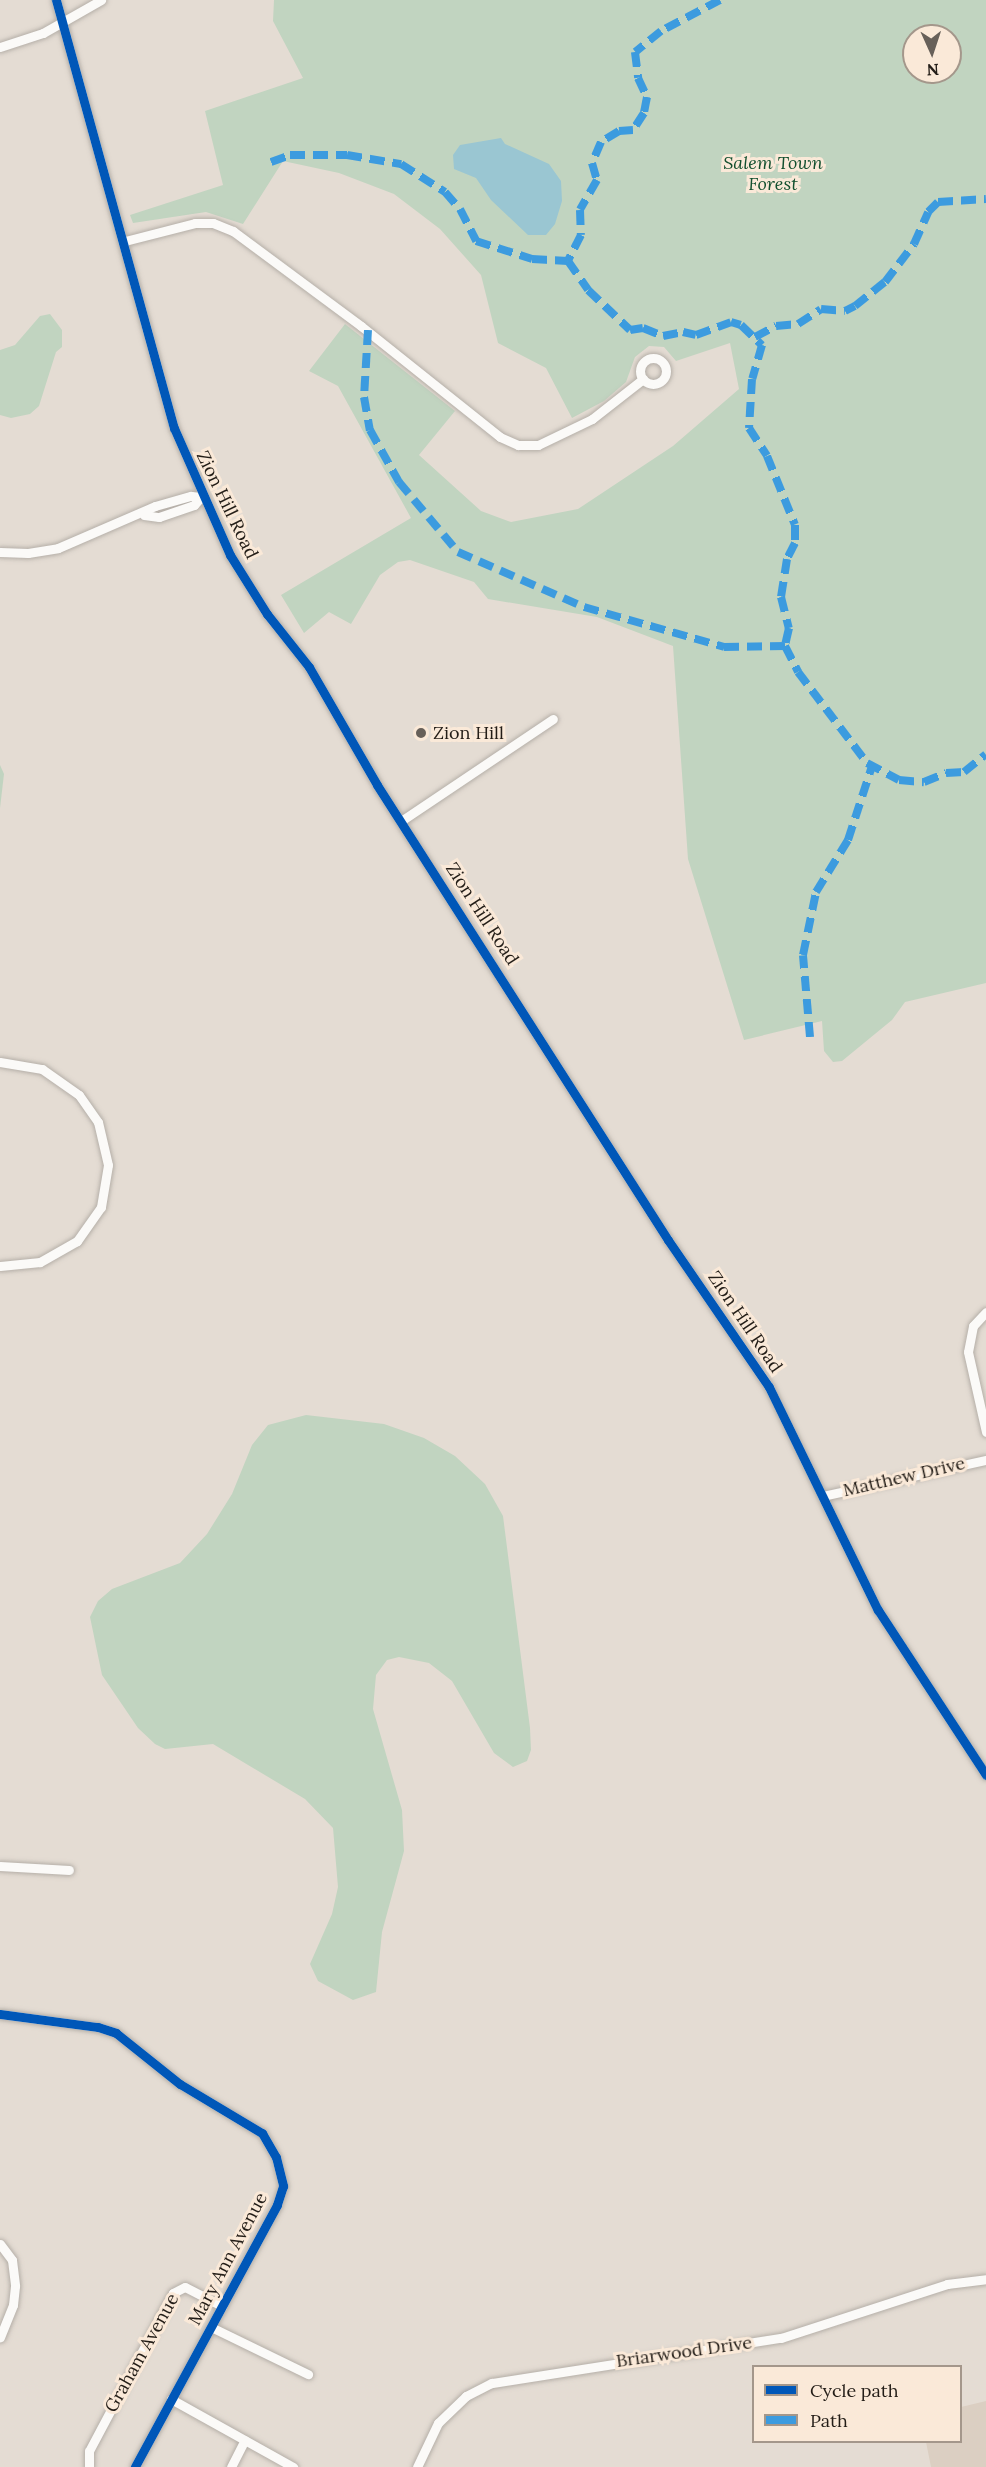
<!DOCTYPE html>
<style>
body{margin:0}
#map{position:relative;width:986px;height:2467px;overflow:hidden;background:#e4dcd3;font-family:Lora,serif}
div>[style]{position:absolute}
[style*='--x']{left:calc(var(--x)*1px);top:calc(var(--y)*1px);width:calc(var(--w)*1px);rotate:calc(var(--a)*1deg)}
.education>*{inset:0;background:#dbcfc2}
.green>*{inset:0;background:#c1d4c0}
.water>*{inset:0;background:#9ac6d2}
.roads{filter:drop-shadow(0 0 2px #b5afa8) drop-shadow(0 0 2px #b5afa8)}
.street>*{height:9px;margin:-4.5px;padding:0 4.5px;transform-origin:4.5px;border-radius:4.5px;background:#fbfaf8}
.street>.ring{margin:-4.5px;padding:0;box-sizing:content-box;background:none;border:9px solid #fbfaf8;border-radius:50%}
.quiet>*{height:8px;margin-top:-4px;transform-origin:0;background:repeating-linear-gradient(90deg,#3c9bdf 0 15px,transparent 0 23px)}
.cycleway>*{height:9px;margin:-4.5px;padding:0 4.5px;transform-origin:4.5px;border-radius:4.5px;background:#0057b8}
.dots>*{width:16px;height:16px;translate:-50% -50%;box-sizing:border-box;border:3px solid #fae9d8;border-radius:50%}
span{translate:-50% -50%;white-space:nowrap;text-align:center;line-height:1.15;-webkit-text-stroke:6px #fae9d8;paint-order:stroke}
.park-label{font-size:18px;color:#124f2e;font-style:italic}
.street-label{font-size:18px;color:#231d17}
.poi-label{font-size:18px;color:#231d17}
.left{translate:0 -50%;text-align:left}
.legend{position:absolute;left:752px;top:2365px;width:210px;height:78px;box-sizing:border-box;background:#fae9d8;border:2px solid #a4978b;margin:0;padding:8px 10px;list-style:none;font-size:18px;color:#231d17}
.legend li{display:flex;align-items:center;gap:12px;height:30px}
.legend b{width:30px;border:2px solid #a4978b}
.north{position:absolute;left:902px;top:24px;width:60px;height:60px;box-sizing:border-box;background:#fae9d8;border:2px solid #a4978b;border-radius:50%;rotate:177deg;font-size:16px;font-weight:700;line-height:24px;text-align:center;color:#231d17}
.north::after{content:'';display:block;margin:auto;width:21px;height:27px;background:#676059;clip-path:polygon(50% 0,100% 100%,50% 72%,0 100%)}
</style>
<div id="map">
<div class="education">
<div style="clip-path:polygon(986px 2401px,986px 2467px,931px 2467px,926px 2442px,960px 2442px,961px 2407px)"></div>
</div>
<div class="green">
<div style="clip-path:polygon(evenodd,274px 0,986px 0,986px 983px,905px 1002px,892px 1020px,842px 1061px,833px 1062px,824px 1051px,822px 1021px,744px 1040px,688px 859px,673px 646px,597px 617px,488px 599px,474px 582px,410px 560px,398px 562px,380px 575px,351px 624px,329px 612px,304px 633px,281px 595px,411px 518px,338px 386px,309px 371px,345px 324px,455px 411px,419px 455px,481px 511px,511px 522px,578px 509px,673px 446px,739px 389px,730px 343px,676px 361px,664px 347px,649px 346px,635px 357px,626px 382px,604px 401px,572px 418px,546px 368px,498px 343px,481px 275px,440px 229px,394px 194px,339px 173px,283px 161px,243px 224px,206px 212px,133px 223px,130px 215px,223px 185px,205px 111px,303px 78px,273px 21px,274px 0,914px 36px,950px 36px,950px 72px,914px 72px,914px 36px)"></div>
<div style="clip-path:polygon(50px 314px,62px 330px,62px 347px,56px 352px,39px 406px,30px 414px,11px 418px,0 415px,0 350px,15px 345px,40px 316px)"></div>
<div style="clip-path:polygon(0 765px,4px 774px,0 808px)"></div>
<div style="clip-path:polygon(306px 1415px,384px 1424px,424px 1438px,455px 1456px,485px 1484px,503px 1516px,530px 1728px,531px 1750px,527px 1761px,513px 1767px,494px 1753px,452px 1681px,429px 1663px,399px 1657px,387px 1660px,376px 1675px,373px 1709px,402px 1810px,404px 1851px,382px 1932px,376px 1992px,353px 2000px,318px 1981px,310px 1964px,332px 1914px,338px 1887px,333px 1828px,305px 1799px,213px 1744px,165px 1749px,155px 1744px,138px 1728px,102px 1675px,90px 1617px,98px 1601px,112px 1589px,180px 1563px,207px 1534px,232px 1494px,252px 1445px,268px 1425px)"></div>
</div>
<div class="water">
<div style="clip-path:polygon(501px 138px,505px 144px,549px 164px,561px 181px,562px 201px,555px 224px,546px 235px,528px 235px,491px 200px,476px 178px,454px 169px,453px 155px,460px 145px)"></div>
</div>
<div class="roads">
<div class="street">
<div style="--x:56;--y:0;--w:444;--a:74.6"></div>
<div style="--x:174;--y:428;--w:139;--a:66.2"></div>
<div style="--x:230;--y:555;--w:70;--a:57.9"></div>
<div style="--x:267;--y:614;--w:68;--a:51.6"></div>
<div style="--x:309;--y:667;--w:136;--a:60"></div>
<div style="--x:377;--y:785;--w:540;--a:57.4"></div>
<div style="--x:668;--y:1240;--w:178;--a:55.5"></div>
<div style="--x:769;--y:1387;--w:248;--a:64"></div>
<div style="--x:878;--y:1610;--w:197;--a:56.8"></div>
<div style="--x:0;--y:47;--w:45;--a:-18"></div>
<div style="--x:43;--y:33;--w:67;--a:-29.6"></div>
<div style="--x:125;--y:241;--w:72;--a:-14.4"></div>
<div style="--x:195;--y:223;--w:18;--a:0"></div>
<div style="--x:213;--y:223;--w:22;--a:22"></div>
<div style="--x:233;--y:231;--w:159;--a:36.6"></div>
<div style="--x:361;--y:326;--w:178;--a:38.6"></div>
<div style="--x:500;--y:437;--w:20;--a:24"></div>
<div style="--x:518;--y:445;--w:20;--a:0"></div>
<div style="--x:538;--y:445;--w:60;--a:-25.7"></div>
<div style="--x:592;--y:419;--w:65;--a:-38.1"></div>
<div class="ring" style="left:640px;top:358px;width:17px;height:17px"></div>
<div style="--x:144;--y:515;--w:15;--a:8"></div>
<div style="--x:159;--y:517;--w:37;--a:-19"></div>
<div style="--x:194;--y:505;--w:11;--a:-49"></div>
<div style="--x:0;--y:552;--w:28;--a:2"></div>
<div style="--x:28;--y:553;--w:30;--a:-9"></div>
<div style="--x:58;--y:548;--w:106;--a:-23.4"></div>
<div style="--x:155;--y:506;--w:37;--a:-16"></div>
<div style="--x:191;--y:496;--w:10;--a:6"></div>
<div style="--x:401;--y:821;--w:183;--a:-33.9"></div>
<div style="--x:0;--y:1062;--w:43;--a:9.5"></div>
<div style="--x:42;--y:1069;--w:45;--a:35.1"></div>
<div style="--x:79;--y:1095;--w:33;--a:55"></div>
<div style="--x:98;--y:1122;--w:44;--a:76.9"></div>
<div style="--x:108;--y:1165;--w:43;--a:99.5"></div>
<div style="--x:101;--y:1207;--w:42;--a:125.2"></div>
<div style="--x:77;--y:1241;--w:43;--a:150.4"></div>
<div style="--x:40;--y:1262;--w:40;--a:174.3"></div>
<div style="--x:986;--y:1312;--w:19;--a:133"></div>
<div style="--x:973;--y:1326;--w:26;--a:101"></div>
<div style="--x:968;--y:1352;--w:82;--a:77.3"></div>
<div style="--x:823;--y:1496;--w:167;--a:-12.5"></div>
<div style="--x:0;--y:1866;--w:69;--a:3.3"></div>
<div style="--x:0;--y:2014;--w:99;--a:7.6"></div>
<div style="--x:98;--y:2027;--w:19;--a:18"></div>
<div style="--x:116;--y:2033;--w:82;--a:38.6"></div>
<div style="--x:180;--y:2084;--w:96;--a:30.9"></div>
<div style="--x:262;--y:2133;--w:28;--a:60"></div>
<div style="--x:276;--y:2157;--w:30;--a:76"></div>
<div style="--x:283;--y:2186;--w:20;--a:108"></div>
<div style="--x:277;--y:2205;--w:298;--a:118.5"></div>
<div style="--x:0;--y:2244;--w:20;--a:53"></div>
<div style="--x:12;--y:2260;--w:26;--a:83"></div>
<div style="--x:15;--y:2286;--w:19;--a:96"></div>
<div style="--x:13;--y:2305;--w:35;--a:112"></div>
<div style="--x:211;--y:2327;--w:108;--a:25.9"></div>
<div style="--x:171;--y:2399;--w:140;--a:29.1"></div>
<div style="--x:89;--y:2467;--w:16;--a:-90"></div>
<div style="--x:89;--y:2451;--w:179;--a:-62"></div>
<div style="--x:173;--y:2293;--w:13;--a:-27"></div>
<div style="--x:185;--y:2287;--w:42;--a:27.2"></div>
<div style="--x:231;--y:2467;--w:30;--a:-63"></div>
<div style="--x:417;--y:2467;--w:49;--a:-64.5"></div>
<div style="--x:438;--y:2423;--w:39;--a:-44"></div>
<div style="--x:466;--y:2396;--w:29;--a:-27"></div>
<div style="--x:492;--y:2383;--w:292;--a:-8.9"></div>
<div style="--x:781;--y:2338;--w:175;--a:-18"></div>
<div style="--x:947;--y:2284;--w:39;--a:-7"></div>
</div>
</div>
<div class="quiet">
<div style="--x:720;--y:0;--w:67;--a:152.3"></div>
<div style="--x:661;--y:31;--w:33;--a:141"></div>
<div style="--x:635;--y:52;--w:26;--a:83"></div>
<div style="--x:638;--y:78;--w:21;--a:65"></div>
<div style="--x:647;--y:97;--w:16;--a:101"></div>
<div style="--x:644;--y:113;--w:20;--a:123"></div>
<div style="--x:633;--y:130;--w:14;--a:176"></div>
<div style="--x:619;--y:131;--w:21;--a:149"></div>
<div style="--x:601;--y:142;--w:23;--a:113"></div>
<div style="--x:592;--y:163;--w:18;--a:74"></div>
<div style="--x:597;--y:180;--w:34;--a:120"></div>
<div style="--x:580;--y:210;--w:25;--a:88"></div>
<div style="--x:581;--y:235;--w:29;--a:117"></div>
<div style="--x:568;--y:261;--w:35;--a:55"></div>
<div style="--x:588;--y:290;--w:58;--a:43.6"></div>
<div style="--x:630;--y:330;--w:13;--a:-9"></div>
<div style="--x:643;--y:328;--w:22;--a:22"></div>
<div style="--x:663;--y:336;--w:20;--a:-11"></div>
<div style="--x:683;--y:332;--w:13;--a:13"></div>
<div style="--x:696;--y:335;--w:37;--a:-20"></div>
<div style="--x:731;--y:322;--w:10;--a:17"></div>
<div style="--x:741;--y:325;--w:29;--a:44"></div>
<div style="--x:762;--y:345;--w:35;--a:106"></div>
<div style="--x:752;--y:379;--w:49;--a:93.5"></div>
<div style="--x:749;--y:428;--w:33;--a:57"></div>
<div style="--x:767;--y:456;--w:74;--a:67.9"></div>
<div style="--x:795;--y:525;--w:18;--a:90"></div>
<div style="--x:795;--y:543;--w:18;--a:117"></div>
<div style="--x:787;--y:559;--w:38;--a:99"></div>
<div style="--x:781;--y:597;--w:32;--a:76"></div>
<div style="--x:789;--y:628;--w:18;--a:103"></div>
<div style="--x:785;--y:646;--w:29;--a:63"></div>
<div style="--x:798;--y:672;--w:114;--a:52.8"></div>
<div style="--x:867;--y:763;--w:36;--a:28"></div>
<div style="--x:899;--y:780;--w:25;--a:5"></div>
<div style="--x:924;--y:782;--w:24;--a:-22"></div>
<div style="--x:946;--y:773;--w:18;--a:-3"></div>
<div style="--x:964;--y:772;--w:28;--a:-39"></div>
<div style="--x:271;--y:162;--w:20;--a:-20"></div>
<div style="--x:290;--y:155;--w:57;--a:0"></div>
<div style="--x:347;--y:155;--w:55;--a:9.5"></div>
<div style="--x:401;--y:164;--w:52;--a:32.5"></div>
<div style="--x:445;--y:192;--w:23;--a:49"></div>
<div style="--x:460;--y:209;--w:36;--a:63"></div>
<div style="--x:476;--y:241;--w:59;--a:17.8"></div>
<div style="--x:532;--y:259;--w:36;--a:3"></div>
<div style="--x:368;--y:330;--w:67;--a:93.4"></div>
<div style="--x:364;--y:397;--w:34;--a:80"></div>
<div style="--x:370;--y:430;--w:60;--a:60.9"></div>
<div style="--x:399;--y:482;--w:92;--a:49.9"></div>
<div style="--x:458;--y:552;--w:137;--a:23.6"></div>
<div style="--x:584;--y:607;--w:146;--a:15.9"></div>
<div style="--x:724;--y:647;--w:61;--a:-0.9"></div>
<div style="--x:755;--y:337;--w:24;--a:-28"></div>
<div style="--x:776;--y:326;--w:22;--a:-5"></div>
<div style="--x:798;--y:324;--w:27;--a:-33"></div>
<div style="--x:821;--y:309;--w:24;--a:5"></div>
<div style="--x:845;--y:311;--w:11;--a:-27"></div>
<div style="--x:855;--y:306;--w:38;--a:-39"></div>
<div style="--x:885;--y:282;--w:48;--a:-52.7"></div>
<div style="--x:914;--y:244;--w:35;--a:-66"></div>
<div style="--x:928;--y:212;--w:14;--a:-45"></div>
<div style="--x:938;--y:202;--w:48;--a:-3.6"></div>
<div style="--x:810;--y:1037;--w:82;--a:-94.9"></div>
<div style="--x:803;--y:955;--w:64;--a:-78.3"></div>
<div style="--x:816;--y:892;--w:61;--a:-58.4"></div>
<div style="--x:848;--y:840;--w:78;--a:-72"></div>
</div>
<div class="cycleway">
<div style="--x:56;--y:0;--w:444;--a:74.6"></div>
<div style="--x:174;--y:428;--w:139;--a:66.2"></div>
<div style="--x:230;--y:555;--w:70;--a:57.9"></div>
<div style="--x:267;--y:614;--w:68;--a:51.6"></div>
<div style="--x:309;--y:667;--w:136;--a:60"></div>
<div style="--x:377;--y:785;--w:540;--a:57.4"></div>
<div style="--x:668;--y:1240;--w:178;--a:55.5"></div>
<div style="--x:769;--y:1387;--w:248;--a:64"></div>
<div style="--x:878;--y:1610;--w:197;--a:56.8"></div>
<div style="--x:0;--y:2014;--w:99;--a:7.6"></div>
<div style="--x:98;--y:2027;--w:19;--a:18"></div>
<div style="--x:116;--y:2033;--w:82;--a:38.6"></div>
<div style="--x:180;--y:2084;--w:96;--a:30.9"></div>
<div style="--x:262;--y:2133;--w:28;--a:60"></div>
<div style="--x:276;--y:2157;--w:30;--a:76"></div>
<div style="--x:283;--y:2186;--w:20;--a:108"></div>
<div style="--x:277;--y:2205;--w:298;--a:118.5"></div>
</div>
<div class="dots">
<div style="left:421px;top:733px;background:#676059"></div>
</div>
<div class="park-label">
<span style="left:773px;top:174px">Salem Town<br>Forest</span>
</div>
<div class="street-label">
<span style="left:227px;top:505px;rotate:64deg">Zion Hill Road</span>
<span style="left:482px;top:914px;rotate:57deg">Zion Hill Road</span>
<span style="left:745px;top:1322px;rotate:56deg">Zion Hill Road</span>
<span style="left:904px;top:1477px;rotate:-13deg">Matthew Drive</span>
<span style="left:228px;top:2259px;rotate:-62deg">Mary Ann Avenue</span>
<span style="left:684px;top:2352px;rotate:-8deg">Briarwood Drive</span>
<span style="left:142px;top:2353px;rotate:-61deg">Graham Avenue</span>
</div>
<div class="poi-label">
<span class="left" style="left:433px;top:733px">Zion Hill</span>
</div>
<ul class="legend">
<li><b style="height:8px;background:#0057b8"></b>Cycle path</li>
<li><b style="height:8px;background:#3c9bdf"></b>Path</li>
</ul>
<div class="north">N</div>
</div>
